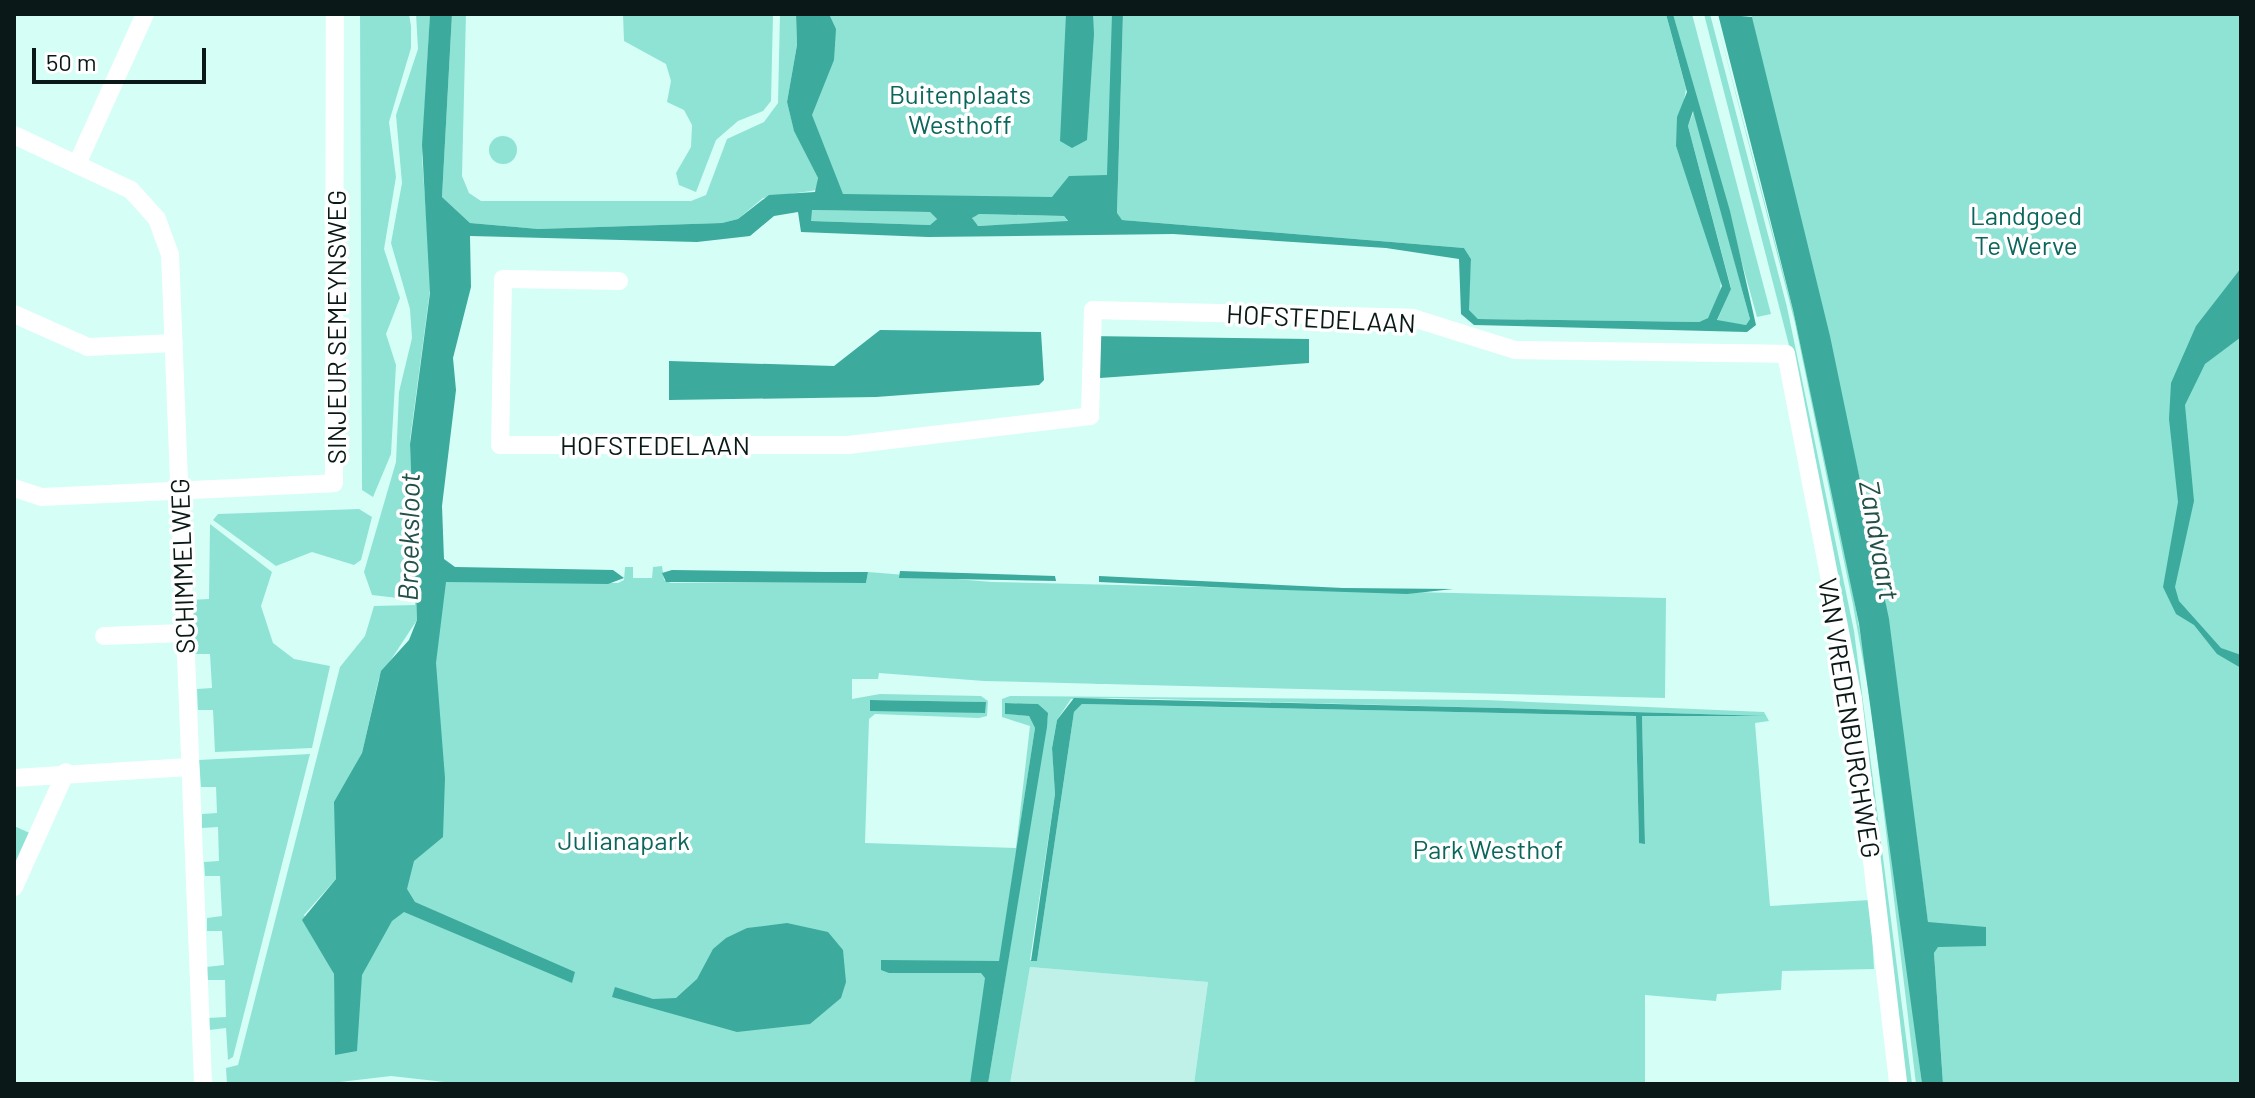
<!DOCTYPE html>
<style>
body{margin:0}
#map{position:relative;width:2255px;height:1098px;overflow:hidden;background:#d5fef6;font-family:Barlow,sans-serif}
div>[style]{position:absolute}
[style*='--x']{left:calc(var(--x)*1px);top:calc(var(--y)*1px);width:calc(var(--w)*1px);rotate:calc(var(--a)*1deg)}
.built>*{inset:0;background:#bff1e8}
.green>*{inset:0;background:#8fe3d5}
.round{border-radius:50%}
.water>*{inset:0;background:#3caa9c}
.street>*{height:18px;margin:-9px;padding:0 9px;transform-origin:9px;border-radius:9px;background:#fff}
span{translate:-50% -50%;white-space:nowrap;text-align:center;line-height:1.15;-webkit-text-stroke:7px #fff;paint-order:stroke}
.park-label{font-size:26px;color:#0b665c}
.street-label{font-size:26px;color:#0a1917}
.water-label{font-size:28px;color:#22514a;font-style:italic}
.frame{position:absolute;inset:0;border:16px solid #0a1917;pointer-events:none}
.scale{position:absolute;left:32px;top:48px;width:174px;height:36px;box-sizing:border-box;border:4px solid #0a1917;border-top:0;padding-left:10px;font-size:24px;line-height:28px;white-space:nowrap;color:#0a1917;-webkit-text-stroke:6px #fff;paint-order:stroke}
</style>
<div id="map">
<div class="built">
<div style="clip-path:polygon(1030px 967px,1208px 982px,1194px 1084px,1010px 1084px)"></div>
</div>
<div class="green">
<div style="clip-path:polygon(360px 14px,409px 14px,411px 26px,411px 48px,389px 122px,396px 177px,384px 249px,400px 298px,386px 334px,396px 365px,391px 454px,373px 497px,362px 490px)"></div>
<div style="clip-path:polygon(evenodd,416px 14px,430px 14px,422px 157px,431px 283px,410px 440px,417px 620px,379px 678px,362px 753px,335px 802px,336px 879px,304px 915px,334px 974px,336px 1055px,430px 577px,455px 582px,618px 583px,624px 580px,625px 567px,633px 567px,633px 578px,652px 578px,653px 567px,662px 566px,664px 580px,671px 583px,866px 583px,868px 572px,992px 582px,1666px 598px,1665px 698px,984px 681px,879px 673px,878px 679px,852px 679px,852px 699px,880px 694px,981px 696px,988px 701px,987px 716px,979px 718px,875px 714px,869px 719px,865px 843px,1016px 848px,1030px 726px,1002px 717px,1002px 699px,1010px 696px,1486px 700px,1764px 712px,1769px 721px,1755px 723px,1770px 906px,1870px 900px,1874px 969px,1782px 971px,1781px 990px,1717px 994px,1716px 1001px,1645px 995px,1645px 1084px,1194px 1084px,1208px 982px,1030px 967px,1010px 1084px,988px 1084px,1048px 716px,1038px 704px,1006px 703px,1005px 714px,1029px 716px,1035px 728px,981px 1084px,462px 1084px,391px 1076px,323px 1084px,227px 1084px,226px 1068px,238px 1065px,340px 667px,365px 636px,374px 606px,415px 605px,415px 600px,372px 595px,364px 572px,396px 462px,399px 392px,412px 338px,410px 309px,391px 243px,402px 183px,396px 115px,418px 49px,416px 14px,1114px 698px,1499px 708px,1767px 716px,1642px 716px,1645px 843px,1639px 843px,1636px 716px,1082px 704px,1074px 712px,1037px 961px,1030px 960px,1055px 794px,1052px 747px,1057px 720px,1071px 699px,1114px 698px,416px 14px,870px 700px,985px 702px,985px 713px,870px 700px)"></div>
<div style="clip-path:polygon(452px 14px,466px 14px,462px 176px,469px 193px,481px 201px,691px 201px,706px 195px,727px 139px,764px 122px,778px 103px,780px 14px,796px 14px,797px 45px,787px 102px,794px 130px,818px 178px,817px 190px,763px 198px,738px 219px,722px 223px,538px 229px,470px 223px,442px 197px)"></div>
<div style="clip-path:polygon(623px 14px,773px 14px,771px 101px,763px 111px,738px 121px,716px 140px,696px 192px,679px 185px,676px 173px,691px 147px,692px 125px,684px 110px,667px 102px,671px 81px,666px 64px,624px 41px)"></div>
<div style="clip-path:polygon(808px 14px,1118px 14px,1112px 203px,826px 203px,802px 73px)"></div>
<div style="clip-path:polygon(1123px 14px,1666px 14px,1686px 89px,1676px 146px,1721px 277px,1720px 298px,1708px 318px,1699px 322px,1478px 319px,1468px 310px,1471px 259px,1464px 248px,1122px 220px,1117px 214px)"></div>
<div style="clip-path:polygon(1673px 14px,1692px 14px,1771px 314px,1757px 317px)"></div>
<div style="clip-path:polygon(1704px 14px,1710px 14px,1787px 307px,1854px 631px,1912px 1084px,1906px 1084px,1866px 739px,1802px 396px)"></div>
<div style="clip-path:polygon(1715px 14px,1793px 310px,1849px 570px,1878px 735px,1922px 1084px,1916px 1084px,1871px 706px,1853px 605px,1795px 323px)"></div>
<div style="clip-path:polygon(1751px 14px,2241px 14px,2241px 1084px,1943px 1084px,1934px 953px,1937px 947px,1986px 928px,1928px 923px,1881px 570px)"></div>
<div style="clip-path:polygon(1694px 111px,1750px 319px,1746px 325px,1717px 321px,1731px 288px,1688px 126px)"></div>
<div class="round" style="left:489px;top:136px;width:28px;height:28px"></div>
<div style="clip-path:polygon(811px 210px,930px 212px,937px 219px,930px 225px,811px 221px)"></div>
<div style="clip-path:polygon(979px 214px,1064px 216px,1068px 222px,975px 226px,972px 217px)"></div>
<div style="clip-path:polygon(359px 509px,372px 517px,361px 560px,354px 565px,312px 552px,276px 566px,213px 520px,218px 514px)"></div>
<div style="clip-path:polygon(210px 524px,272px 572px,261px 606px,273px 643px,294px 659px,330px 666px,312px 748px,215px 752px,213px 710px,198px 710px,197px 689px,212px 688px,210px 654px,194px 654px,191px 600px,209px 599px)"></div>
<div style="clip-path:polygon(310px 754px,233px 1057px,228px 1060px,226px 1028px,209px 1030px,208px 1018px,226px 1017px,225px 980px,207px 980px,206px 967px,224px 965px,222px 931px,207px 931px,207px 918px,222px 916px,220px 876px,205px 876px,204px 862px,219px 861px,218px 827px,202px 828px,202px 814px,217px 813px,216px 787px,201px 787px,199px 760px)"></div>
<div style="clip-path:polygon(14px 826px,32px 834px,14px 872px)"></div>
</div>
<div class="water">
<div style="clip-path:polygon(evenodd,430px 14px,452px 14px,442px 197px,470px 223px,538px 229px,722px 223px,738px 219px,769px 195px,815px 192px,818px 178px,794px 131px,787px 102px,797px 45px,796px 14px,829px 14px,836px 29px,834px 60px,812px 115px,843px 194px,1052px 197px,1069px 176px,1107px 175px,1112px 14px,1123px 14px,1117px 213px,1122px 220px,1464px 248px,1471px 259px,1469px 310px,1478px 319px,1699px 322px,1708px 318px,1722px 286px,1676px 146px,1677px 117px,1687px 92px,1666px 14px,1673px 14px,1730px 211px,1756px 325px,1747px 332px,1474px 325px,1461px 314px,1459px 259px,1386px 248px,1173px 234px,928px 237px,801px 232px,798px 212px,774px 216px,750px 236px,697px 242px,470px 236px,471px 287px,453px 358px,456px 390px,442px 506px,444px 559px,455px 567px,613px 570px,624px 578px,608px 584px,446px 582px,436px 663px,445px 778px,443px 837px,414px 861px,407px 889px,415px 902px,575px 972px,572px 983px,404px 912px,392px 921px,362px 975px,357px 1051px,335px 1055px,334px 974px,302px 920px,336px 879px,334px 802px,362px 753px,381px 671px,409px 640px,417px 620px,410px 444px,430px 293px,422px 145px,430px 14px,1693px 111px,1750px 319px,1746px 325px,1717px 320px,1731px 289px,1688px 126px,1693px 111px,430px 14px,812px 210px,930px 212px,937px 219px,930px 225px,811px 221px,812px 210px,430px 14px,979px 214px,1064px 216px,1068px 221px,978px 226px,972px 218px,979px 214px)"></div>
<div style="clip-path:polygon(1066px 14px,1093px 14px,1094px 34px,1087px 140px,1072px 148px,1060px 141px)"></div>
<div style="clip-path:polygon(1718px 14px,1752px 17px,1830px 336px,1889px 619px,1928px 922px,1986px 927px,1986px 946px,1938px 947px,1934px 953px,1943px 1084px,1922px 1084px,1859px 624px,1793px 310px)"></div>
<div style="clip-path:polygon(2241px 268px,2241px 337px,2205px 364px,2185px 405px,2194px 501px,2175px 587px,2179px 601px,2221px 648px,2241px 655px,2241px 668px,2217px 654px,2194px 625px,2176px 614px,2163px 587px,2178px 502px,2169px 419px,2171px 383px,2196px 326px)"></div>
<div style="clip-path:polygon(880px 330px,1041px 332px,1044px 380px,1039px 385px,876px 397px,669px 400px,669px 361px,834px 366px)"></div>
<div style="clip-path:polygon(1087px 336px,1309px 339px,1309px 363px,1086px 379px)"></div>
<div style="clip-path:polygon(672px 570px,826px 572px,868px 572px,866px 583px,666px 582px,662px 573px)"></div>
<div style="clip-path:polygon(900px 571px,1055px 576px,1056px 581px,899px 578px)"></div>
<div style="clip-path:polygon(1099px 576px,1343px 588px,1453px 589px,1407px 594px,1256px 589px,1099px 582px)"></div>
<div style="clip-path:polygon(1074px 698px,1499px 708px,1767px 716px,1642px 716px,1645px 844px,1639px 843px,1636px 716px,1082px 704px,1074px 712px,1037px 961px,1031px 961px,1055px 794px,1052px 748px,1057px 720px)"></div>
<div style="clip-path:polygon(870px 700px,986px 702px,985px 713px,870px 711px)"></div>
<div style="clip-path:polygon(1005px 703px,1038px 704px,1048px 713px,1047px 727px,988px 1084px,970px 1084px,985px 978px,981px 973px,889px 973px,881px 970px,881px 960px,999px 961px,1035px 728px,1029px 716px,1005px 714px)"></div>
<div style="clip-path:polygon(787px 923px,828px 932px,843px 950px,846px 982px,841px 998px,810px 1024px,737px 1032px,612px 997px,615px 987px,653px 999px,676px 998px,697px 979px,713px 949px,726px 938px,747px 928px)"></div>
</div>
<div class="street">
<div style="--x:14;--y:135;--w:129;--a:25.2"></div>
<div style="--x:131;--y:190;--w:39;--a:48"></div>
<div style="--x:157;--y:219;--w:37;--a:70"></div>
<div style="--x:170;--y:254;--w:831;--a:87.72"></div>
<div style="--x:77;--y:164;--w:165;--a:-65.6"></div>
<div style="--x:619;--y:281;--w:116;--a:-179"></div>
<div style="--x:503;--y:279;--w:166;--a:91"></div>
<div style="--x:500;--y:445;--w:348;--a:0"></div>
<div style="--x:848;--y:445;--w:244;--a:-6.8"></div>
<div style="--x:1090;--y:416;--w:106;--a:-88.4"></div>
<div style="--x:1093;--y:310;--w:320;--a:1.4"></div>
<div style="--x:1413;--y:318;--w:107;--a:17.4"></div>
<div style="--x:1515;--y:350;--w:271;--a:0.8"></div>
<div style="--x:1786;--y:354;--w:351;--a:79"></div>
<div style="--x:1853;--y:699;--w:388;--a:83.3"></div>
<div style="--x:14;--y:314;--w:81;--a:24"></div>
<div style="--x:88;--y:347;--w:86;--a:-2.7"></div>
<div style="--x:14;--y:488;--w:29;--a:18"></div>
<div style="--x:42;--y:497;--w:292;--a:-2.7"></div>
<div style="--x:334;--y:483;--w:469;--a:-89.9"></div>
<div style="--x:104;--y:636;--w:79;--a:-2.2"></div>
<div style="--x:14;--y:778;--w:175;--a:-3.6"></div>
<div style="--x:14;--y:887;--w:126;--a:-65.7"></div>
</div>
<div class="park-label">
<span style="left:960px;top:109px">Buitenplaats<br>Westhoff</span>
<span style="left:2026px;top:230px">Landgoed<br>Te Werve</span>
<span style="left:624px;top:840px">Julianapark</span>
<span style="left:1488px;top:849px">Park Westhof</span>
</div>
<div class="street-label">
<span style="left:1321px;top:318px;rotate:3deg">HOFSTEDELAAN</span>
<span style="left:336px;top:327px;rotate:-90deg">SINJEUR SEMEYNSWEG</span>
<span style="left:655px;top:445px">HOFSTEDELAAN</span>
<span style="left:182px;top:566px;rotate:-92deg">SCHIMMELWEG</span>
<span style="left:1850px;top:718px;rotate:81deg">VAN VREDENBURCHWEG</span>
</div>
<div class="water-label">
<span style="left:408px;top:537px;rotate:-89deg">Broeksloot</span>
<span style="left:1880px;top:540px;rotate:80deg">Zandvaart</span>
</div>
<div class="frame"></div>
<div class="scale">50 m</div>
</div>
